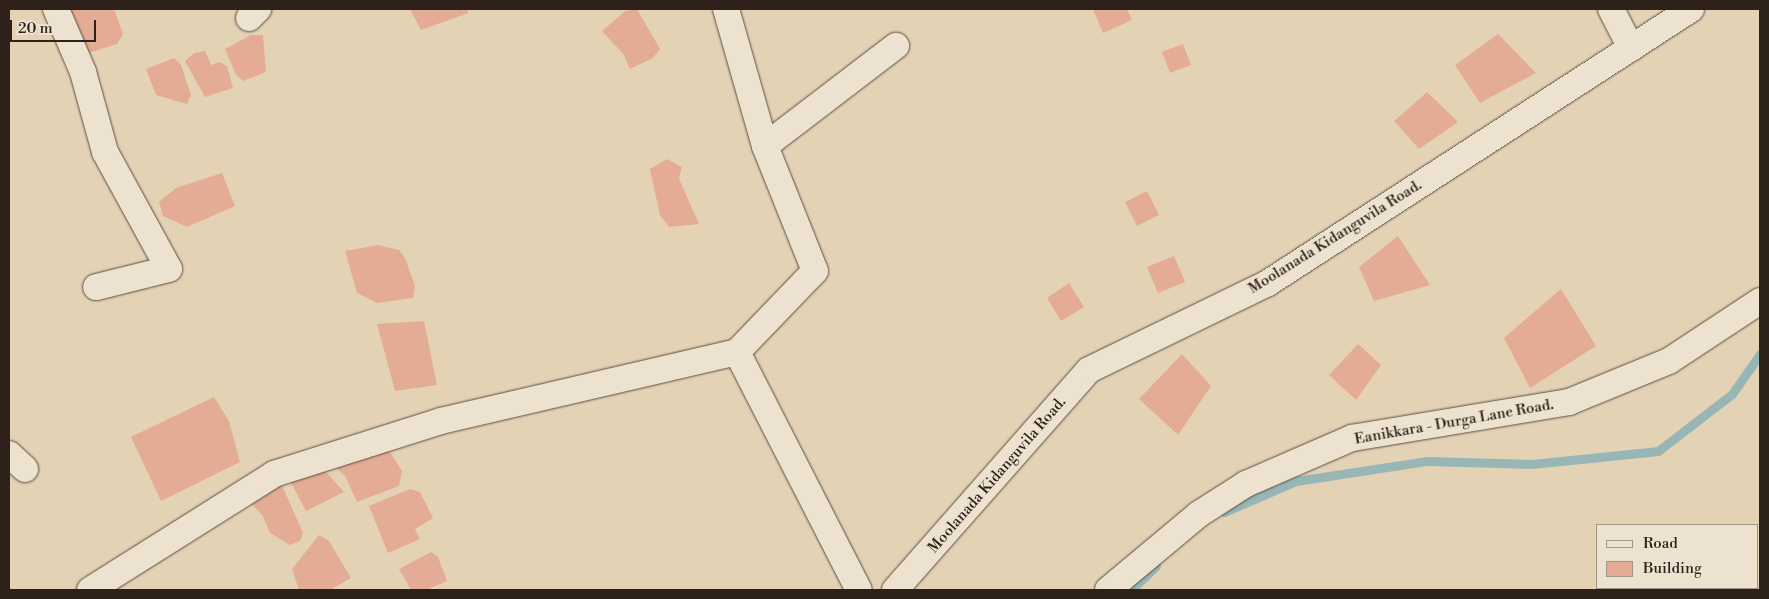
<!DOCTYPE html>
<style>
body{margin:0}
#map{position:relative;width:1769px;height:599px;overflow:hidden;background:#e4d2b5;font-family:"Libre Bodoni",serif}
div>[style]{position:absolute}
[style*='--x']{left:calc(var(--x)*1px);top:calc(var(--y)*1px);width:calc(var(--w)*1px);rotate:calc(var(--a)*1deg)}
.stream>*{height:9px;margin:-4.5px;padding:0 4.5px;transform-origin:4.5px;border-radius:4.5px;background:#98b6b6}
.building>*{inset:0;background:#e4ac94}
.roads{filter:drop-shadow(0 0 1px #5b4d41) drop-shadow(0 0 1px #5b4d41)}
.street>*{height:26px;margin:-13px;padding:0 13px;transform-origin:13px;border-radius:13px;background:#ede2cf}
span{translate:-50% -50%;white-space:nowrap;text-align:center;line-height:1.15;-webkit-text-stroke:4px #ede2cf;paint-order:stroke}
.street-label{font-size:15px;color:#2d211a}
.frame{position:absolute;inset:0;border:10px solid #2d211a;pointer-events:none}
.legend{position:absolute;left:1596px;top:524px;width:162px;height:65px;box-sizing:border-box;background:#ede2cf;border:1px solid #a09587;margin:0;padding:6px 9px;list-style:none;font-size:15px;color:#2d211a}
.legend li{display:flex;align-items:center;gap:10px;height:25px}
.legend b{width:25px;border:1px solid #a09587}
.scale{position:absolute;left:10px;top:20px;width:86px;height:22px;box-sizing:border-box;border:2px solid #2d211a;border-top:0;padding-left:6px;font-size:15px;line-height:18px;white-space:nowrap;color:#2d211a;-webkit-text-stroke:4px #ede2cf;paint-order:stroke}
</style>
<div id="map">
<div class="stream">
<div style="--x:1224;--y:512;--w:78;--a:-23.3"></div>
<div style="--x:1296;--y:481;--w:133;--a:-8.7"></div>
<div style="--x:1427;--y:461;--w:105;--a:1.6"></div>
<div style="--x:1532;--y:464;--w:127;--a:-5.9"></div>
<div style="--x:1658;--y:451;--w:93;--a:-37.6"></div>
<div style="--x:1732;--y:394;--w:49;--a:-55"></div>
<div style="--x:1131;--y:590;--w:35;--a:-44"></div>
</div>
<div class="building">
<div style="clip-path:polygon(67px 9px,114px 9px,123px 34px,117px 44px,88px 53px)"></div>
<div style="clip-path:polygon(410px 9px,468px 9px,468px 13px,421px 30px)"></div>
<div style="clip-path:polygon(637px 9px,660px 49px,653px 58px,630px 69px,624px 55px,602px 31px,625px 11px)"></div>
<div style="clip-path:polygon(1093px 9px,1127px 9px,1132px 20px,1103px 33px)"></div>
<div style="clip-path:polygon(1498px 34px,1536px 73px,1480px 103px,1455px 65px)"></div>
<div style="clip-path:polygon(251px 35px,263px 35px,266px 72px,243px 81px,235px 73px,225px 49px)"></div>
<div style="clip-path:polygon(1183px 44px,1191px 65px,1170px 73px,1162px 52px)"></div>
<div style="clip-path:polygon(205px 51px,211px 65px,220px 62px,227px 66px,233px 88px,205px 97px,185px 61px,194px 53px)"></div>
<div style="clip-path:polygon(174px 58px,181px 65px,191px 95px,187px 104px,156px 95px,146px 69px)"></div>
<div style="clip-path:polygon(1427px 92px,1458px 122px,1419px 149px,1394px 121px)"></div>
<div style="clip-path:polygon(667px 159px,682px 167px,679px 179px,699px 224px,669px 227px,660px 215px,650px 169px)"></div>
<div style="clip-path:polygon(222px 173px,235px 206px,187px 227px,163px 216px,159px 202px,176px 188px)"></div>
<div style="clip-path:polygon(1147px 191px,1159px 215px,1137px 226px,1125px 202px)"></div>
<div style="clip-path:polygon(1398px 236px,1430px 285px,1374px 301px,1359px 267px)"></div>
<div style="clip-path:polygon(378px 245px,399px 250px,405px 258px,415px 286px,413px 298px,377px 303px,357px 293px,345px 251px)"></div>
<div style="clip-path:polygon(1174px 256px,1185px 282px,1158px 293px,1147px 267px)"></div>
<div style="clip-path:polygon(1069px 283px,1084px 307px,1061px 321px,1047px 298px)"></div>
<div style="clip-path:polygon(1561px 289px,1596px 346px,1530px 388px,1504px 338px)"></div>
<div style="clip-path:polygon(424px 321px,437px 385px,395px 391px,377px 324px)"></div>
<div style="clip-path:polygon(1358px 344px,1381px 365px,1356px 400px,1329px 375px)"></div>
<div style="clip-path:polygon(1182px 354px,1211px 386px,1178px 435px,1139px 399px)"></div>
<div style="clip-path:polygon(214px 397px,229px 421px,240px 462px,161px 501px,131px 437px)"></div>
<div style="clip-path:polygon(388px 449px,402px 471px,399px 486px,357px 502px,345px 476px,334px 466px)"></div>
<div style="clip-path:polygon(318px 463px,344px 492px,306px 511px,287px 475px)"></div>
<div style="clip-path:polygon(281px 483px,303px 533px,300px 541px,290px 545px,270px 533px,263px 516px,248px 500px)"></div>
<div style="clip-path:polygon(410px 489px,420px 492px,433px 518px,415px 529px,420px 539px,388px 553px,369px 506px)"></div>
<div style="clip-path:polygon(319px 535px,329px 541px,351px 578px,330px 590px,299px 590px,292px 569px)"></div>
<div style="clip-path:polygon(431px 552px,438px 557px,447px 581px,426px 590px,411px 590px,399px 569px)"></div>
</div>
<div class="roads">
<div class="street">
<div style="--x:56;--y:9;--w:69;--a:66.8"></div>
<div style="--x:83;--y:72;--w:83;--a:74.6"></div>
<div style="--x:105;--y:152;--w:133;--a:61.3"></div>
<div style="--x:169;--y:269;--w:75;--a:166.1"></div>
<div style="--x:726;--y:9;--w:142;--a:74.1"></div>
<div style="--x:765;--y:146;--w:165;--a:-37.4"></div>
<div style="--x:1611;--y:9;--w:44;--a:62.9"></div>
<div style="--x:249;--y:18;--w:13;--a:-45"></div>
<div style="--x:737;--y:352;--w:267;--a:62.9"></div>
<div style="--x:9;--y:454;--w:22;--a:43"></div>
<div style="--x:90;--y:590;--w:218;--a:-32.2"></div>
<div style="--x:274;--y:474;--w:175;--a:-17.6"></div>
<div style="--x:441;--y:421;--w:304;--a:-13.1"></div>
<div style="--x:737;--y:352;--w:112;--a:-46.1"></div>
<div style="--x:815;--y:271;--w:135;--a:-111.8"></div>
<div style="--x:895;--y:590;--w:293;--a:-48.6"></div>
<div style="--x:1089;--y:370;--w:199;--a:-25.9"></div>
<div style="--x:1268;--y:283;--w:504;--a:-32.93"></div>
<div style="--x:1108;--y:590;--w:119;--a:-39.9"></div>
<div style="--x:1199;--y:514;--w:56;--a:-32.6"></div>
<div style="--x:1246;--y:484;--w:116;--a:-23.5"></div>
<div style="--x:1352;--y:438;--w:220;--a:-9.4"></div>
<div style="--x:1569;--y:402;--w:108;--a:-22.3"></div>
<div style="--x:1669;--y:361;--w:109;--a:-33.4"></div>
</div>
</div>
<div class="street-label">
<span style="left:1335px;top:237px;rotate:-32deg">Moolanada Kidanguvila Road.</span>
<span style="left:1454px;top:422px;rotate:-10deg">Eanikkara - Durga Lane Road.</span>
<span style="left:997px;top:475px;rotate:-49deg">Moolanada Kidanguvila Road.</span>
</div>
<div class="frame"></div>
<ul class="legend">
<li><b style="height:6px;background:#ede2cf"></b>Road</li>
<li><b style="height:14px;background:#e4ac94"></b>Building</li>
</ul>
<div class="scale">20 m</div>
</div>
